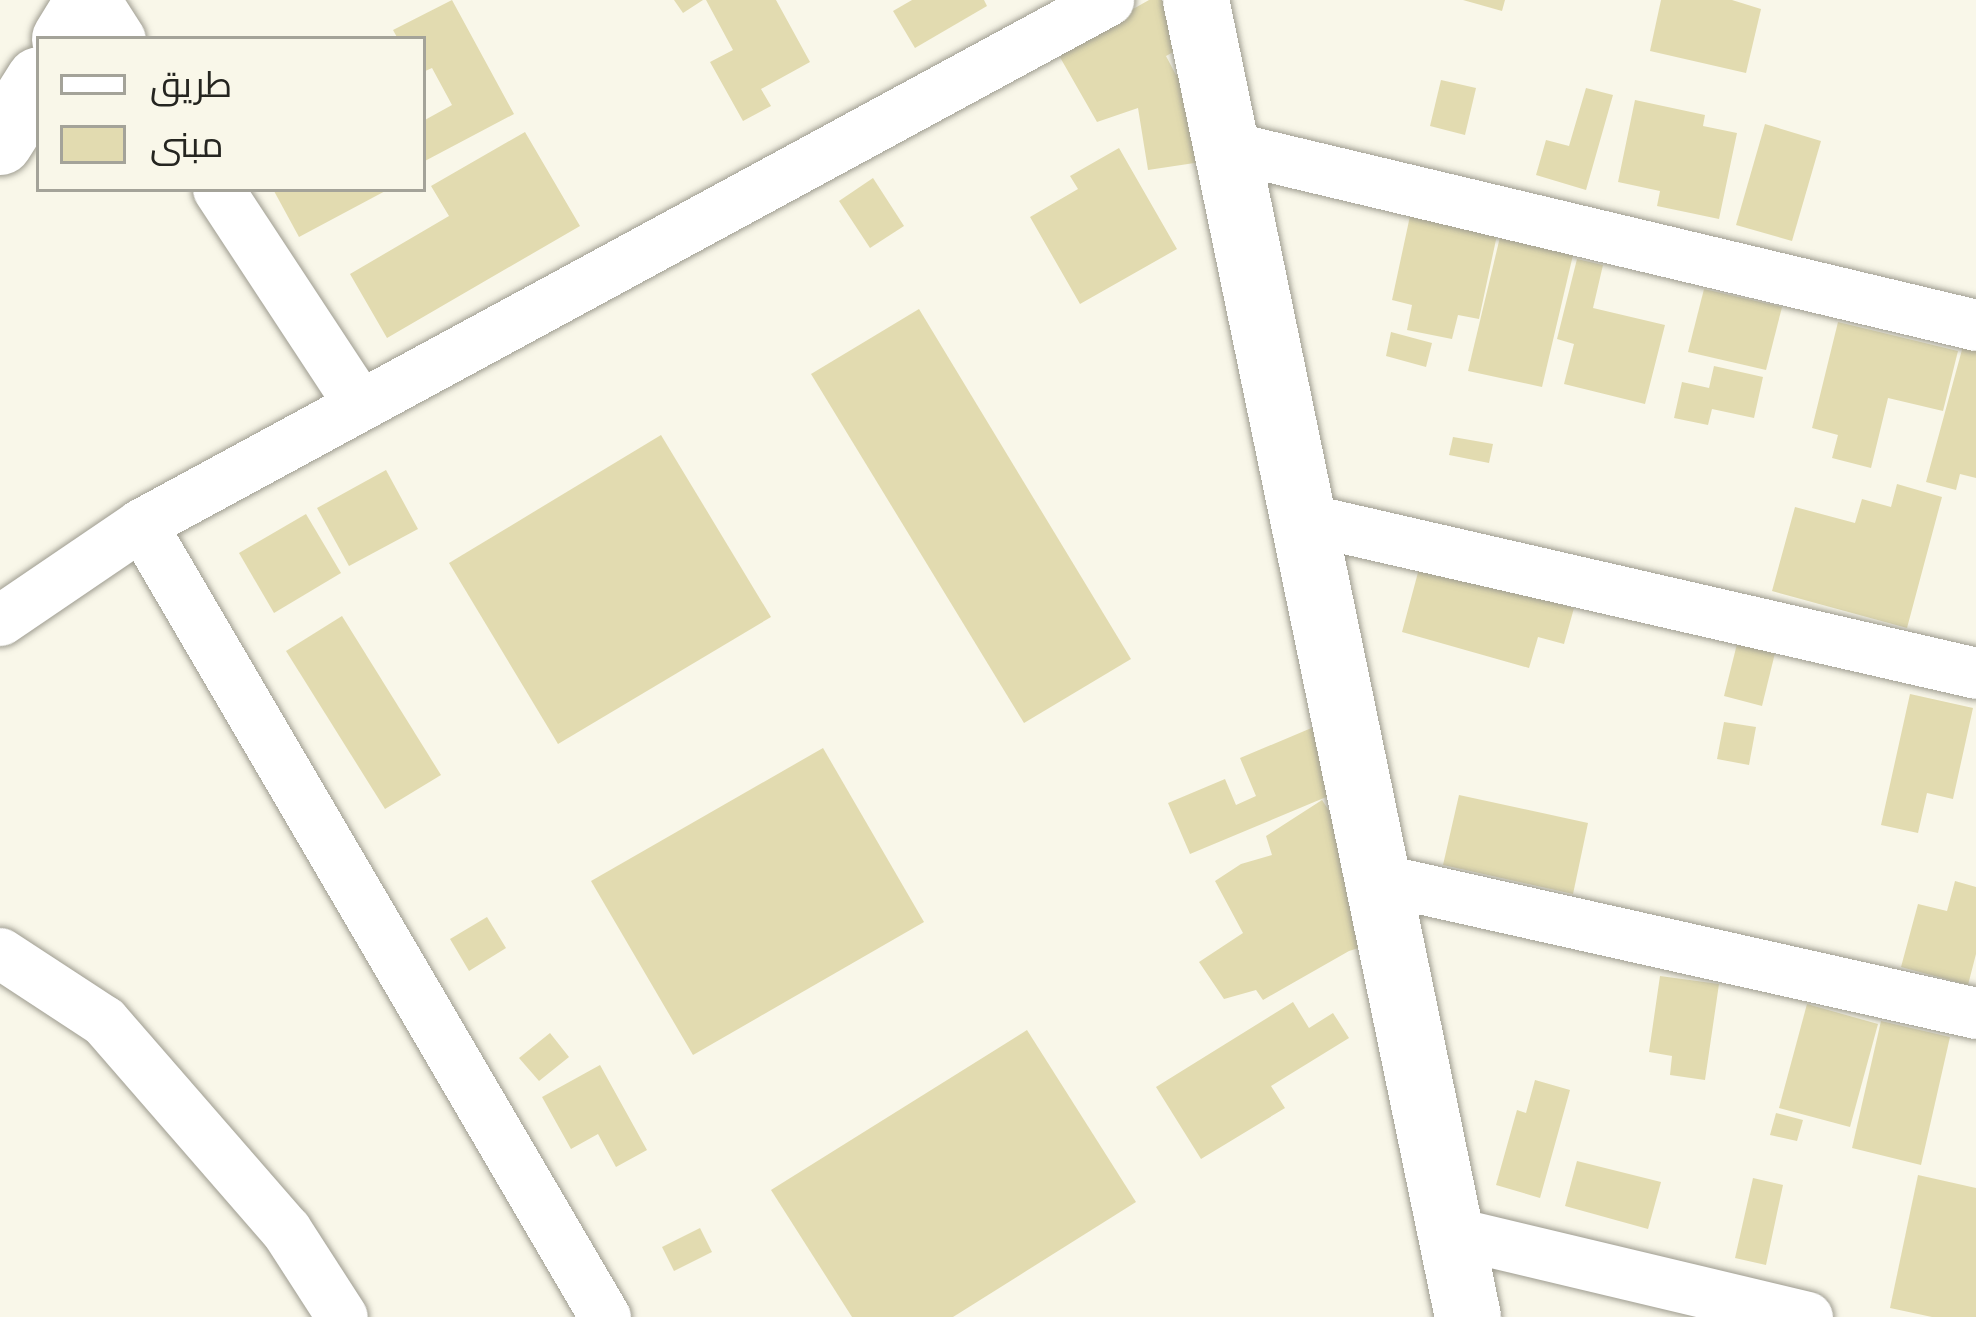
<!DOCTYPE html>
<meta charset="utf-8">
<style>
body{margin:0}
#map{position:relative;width:1976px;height:1317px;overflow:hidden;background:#f9f7e9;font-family:"Roboto Serif",Cairo,serif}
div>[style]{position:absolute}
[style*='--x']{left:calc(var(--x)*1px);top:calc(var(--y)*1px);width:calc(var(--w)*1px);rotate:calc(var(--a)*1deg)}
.building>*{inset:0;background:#e2dbb0}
.roads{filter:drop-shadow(0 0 3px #9e9c90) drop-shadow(0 0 3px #9e9c90)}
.street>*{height:51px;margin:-25.5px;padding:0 25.5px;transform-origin:25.5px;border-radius:25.5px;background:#fff}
.secondary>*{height:66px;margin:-33px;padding:0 33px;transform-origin:33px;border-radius:33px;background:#fff}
span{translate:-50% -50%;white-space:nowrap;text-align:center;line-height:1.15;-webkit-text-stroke:9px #f9f7e9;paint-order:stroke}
.legend{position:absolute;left:36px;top:36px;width:390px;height:156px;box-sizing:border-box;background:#f9f7e9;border:3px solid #a4a399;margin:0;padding:15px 21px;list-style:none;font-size:36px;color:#252520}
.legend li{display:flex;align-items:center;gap:24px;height:60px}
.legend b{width:60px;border:3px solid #a4a399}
</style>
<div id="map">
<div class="building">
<div style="clip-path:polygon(452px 0,514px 114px,423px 162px,423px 121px,452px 105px,432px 68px,423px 72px,423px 39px,398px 39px,393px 30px)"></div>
<div style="clip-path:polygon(674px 0,703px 0,683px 13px)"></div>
<div style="clip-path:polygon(706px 0,776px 0,810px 62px,761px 89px,771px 106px,743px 121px,710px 62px,733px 50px)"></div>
<div style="clip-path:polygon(912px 0,984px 0,987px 6px,915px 48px,893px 11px)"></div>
<div style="clip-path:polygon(1149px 0,1168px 0,1192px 42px,1166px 56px,1176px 75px,1193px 71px,1221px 159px,1148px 170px,1138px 108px,1097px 122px,1057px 52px)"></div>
<div style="clip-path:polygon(1463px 0,1505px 0,1502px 11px)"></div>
<div style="clip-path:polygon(1661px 0,1732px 0,1761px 9px,1746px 73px,1650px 51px)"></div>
<div style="clip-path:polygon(1441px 80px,1476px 88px,1465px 135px,1430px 126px)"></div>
<div style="clip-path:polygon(1586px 88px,1613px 95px,1586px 190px,1536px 175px,1546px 140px,1569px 146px)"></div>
<div style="clip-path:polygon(1635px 100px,1705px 115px,1703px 126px,1737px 133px,1719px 219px,1657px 206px,1660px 191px,1618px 182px)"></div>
<div style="clip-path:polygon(1765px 124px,1821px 141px,1792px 241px,1736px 225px)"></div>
<div style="clip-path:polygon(525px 132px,580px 226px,387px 338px,350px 274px,449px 216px,431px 186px)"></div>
<div style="clip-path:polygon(1119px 148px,1177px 249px,1080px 304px,1030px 217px,1078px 189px,1070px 176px)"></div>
<div style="clip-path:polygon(873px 178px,904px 226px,870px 248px,839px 201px)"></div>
<div style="clip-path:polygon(278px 189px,389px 189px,299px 237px,274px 191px)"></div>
<div style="clip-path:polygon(1410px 216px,1497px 235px,1479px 319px,1458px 315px,1452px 339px,1407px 330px,1412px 305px,1392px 300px)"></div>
<div style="clip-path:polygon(1500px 237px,1573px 255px,1542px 387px,1468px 371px)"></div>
<div style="clip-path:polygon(1577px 259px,1603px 265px,1593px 308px,1665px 325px,1645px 404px,1564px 384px,1574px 344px,1557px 339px)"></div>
<div style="clip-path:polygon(1704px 289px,1782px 307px,1766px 370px,1688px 352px)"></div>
<div style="clip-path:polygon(919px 309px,1131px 659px,1024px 723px,811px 374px)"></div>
<div style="clip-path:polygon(1838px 322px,1958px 351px,1943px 411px,1888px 398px,1871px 468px,1832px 458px,1838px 435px,1812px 428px)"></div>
<div style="clip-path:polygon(1391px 332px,1432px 343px,1426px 367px,1386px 356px)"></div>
<div style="clip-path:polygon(1963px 346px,1976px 349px,1976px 478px,1960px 474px,1956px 490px,1926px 482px)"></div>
<div style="clip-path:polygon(1714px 366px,1763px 377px,1754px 418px,1712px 409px,1708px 425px,1674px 418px,1682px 382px,1709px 388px)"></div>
<div style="clip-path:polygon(661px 435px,771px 617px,558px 744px,449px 563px)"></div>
<div style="clip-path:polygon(1453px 437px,1493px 444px,1489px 463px,1449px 455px)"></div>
<div style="clip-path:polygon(386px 470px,418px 529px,349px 566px,317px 508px)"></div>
<div style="clip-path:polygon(1897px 484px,1942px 497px,1907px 628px,1772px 591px,1795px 507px,1855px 523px,1862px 499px,1891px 507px)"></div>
<div style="clip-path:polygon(306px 514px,341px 573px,274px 613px,239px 553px)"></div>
<div style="clip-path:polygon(1420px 565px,1574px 608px,1564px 644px,1538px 637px,1529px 668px,1402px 632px)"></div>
<div style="clip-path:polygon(342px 616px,441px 775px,385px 809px,286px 651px)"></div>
<div style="clip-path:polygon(1737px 644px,1775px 653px,1762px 706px,1724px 696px)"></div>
<div style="clip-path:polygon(1910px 694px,1973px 708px,1953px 799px,1927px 793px,1918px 833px,1881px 825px)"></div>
<div style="clip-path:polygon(1328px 721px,1355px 785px,1190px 854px,1168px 803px,1225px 779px,1236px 805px,1256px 796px,1240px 758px)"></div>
<div style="clip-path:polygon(1724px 722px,1756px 727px,1749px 765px,1717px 759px)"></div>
<div style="clip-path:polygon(823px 748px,924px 922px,693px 1055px,591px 881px)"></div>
<div style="clip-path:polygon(1459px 795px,1588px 823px,1573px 894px,1443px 865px)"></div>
<div style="clip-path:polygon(1322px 800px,1355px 850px,1381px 941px,1349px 951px,1263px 1000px,1256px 990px,1224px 999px,1199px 962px,1243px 933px,1215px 881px,1241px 864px,1272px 855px,1266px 836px)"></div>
<div style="clip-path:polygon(1955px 881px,1976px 887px,1976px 954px,1968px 985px,1901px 967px,1918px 904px,1947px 911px)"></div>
<div style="clip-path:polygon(487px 917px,506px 948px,469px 971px,450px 939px)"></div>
<div style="clip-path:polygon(1660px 976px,1719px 984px,1705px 1080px,1670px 1075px,1672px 1056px,1649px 1052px)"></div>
<div style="clip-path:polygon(1293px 1002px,1309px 1028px,1333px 1013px,1349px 1038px,1271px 1086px,1285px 1108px,1201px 1159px,1156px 1087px)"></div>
<div style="clip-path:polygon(1807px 1004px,1878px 1024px,1850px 1127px,1779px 1108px)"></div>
<div style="clip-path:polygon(1881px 1021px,1950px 1037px,1921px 1165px,1852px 1148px)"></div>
<div style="clip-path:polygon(1027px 1030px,1136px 1202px,953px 1317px,852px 1317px,771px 1190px)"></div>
<div style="clip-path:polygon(550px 1033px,569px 1057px,539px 1081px,519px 1058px)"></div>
<div style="clip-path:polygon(600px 1065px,647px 1150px,616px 1167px,598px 1134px,571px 1149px,542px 1097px)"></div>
<div style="clip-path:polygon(1535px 1080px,1570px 1090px,1540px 1198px,1496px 1185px,1517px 1110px,1526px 1113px)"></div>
<div style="clip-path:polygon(1776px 1113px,1803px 1120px,1797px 1141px,1770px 1135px)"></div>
<div style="clip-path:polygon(1577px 1161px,1661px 1182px,1648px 1229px,1565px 1206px)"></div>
<div style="clip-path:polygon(1918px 1175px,1976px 1188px,1976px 1317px,1932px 1317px,1890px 1308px)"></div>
<div style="clip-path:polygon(1753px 1178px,1783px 1185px,1766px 1265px,1735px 1258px)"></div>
<div style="clip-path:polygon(700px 1228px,712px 1252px,674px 1271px,662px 1247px)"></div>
</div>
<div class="roads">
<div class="street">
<div style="--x:95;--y:0;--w:46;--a:57.3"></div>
<div style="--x:1230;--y:147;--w:767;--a:13.42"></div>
<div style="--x:218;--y:189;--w:258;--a:56.7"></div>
<div style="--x:1306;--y:519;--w:687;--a:12.94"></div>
<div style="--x:141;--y:524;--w:919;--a:59.67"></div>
<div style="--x:0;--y:620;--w:171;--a:-34.2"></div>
<div style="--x:141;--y:524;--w:1100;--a:-28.45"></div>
<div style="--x:1379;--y:879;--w:612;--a:12.65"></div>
<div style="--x:0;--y:953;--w:124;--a:33.2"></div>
<div style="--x:104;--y:1021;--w:277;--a:49"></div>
<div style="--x:286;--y:1230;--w:103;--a:57.2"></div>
<div style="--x:1451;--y:1232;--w:366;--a:13.4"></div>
</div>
<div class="secondary">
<div style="--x:1196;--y:0;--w:1345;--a:78.33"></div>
<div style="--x:65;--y:39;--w:46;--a:-58.4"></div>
<div style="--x:0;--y:142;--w:73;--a:-57.8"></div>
</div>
</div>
<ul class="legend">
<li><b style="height:15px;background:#fff"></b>طريق</li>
<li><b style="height:33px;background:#e2dbb0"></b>مبنى</li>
</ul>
</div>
